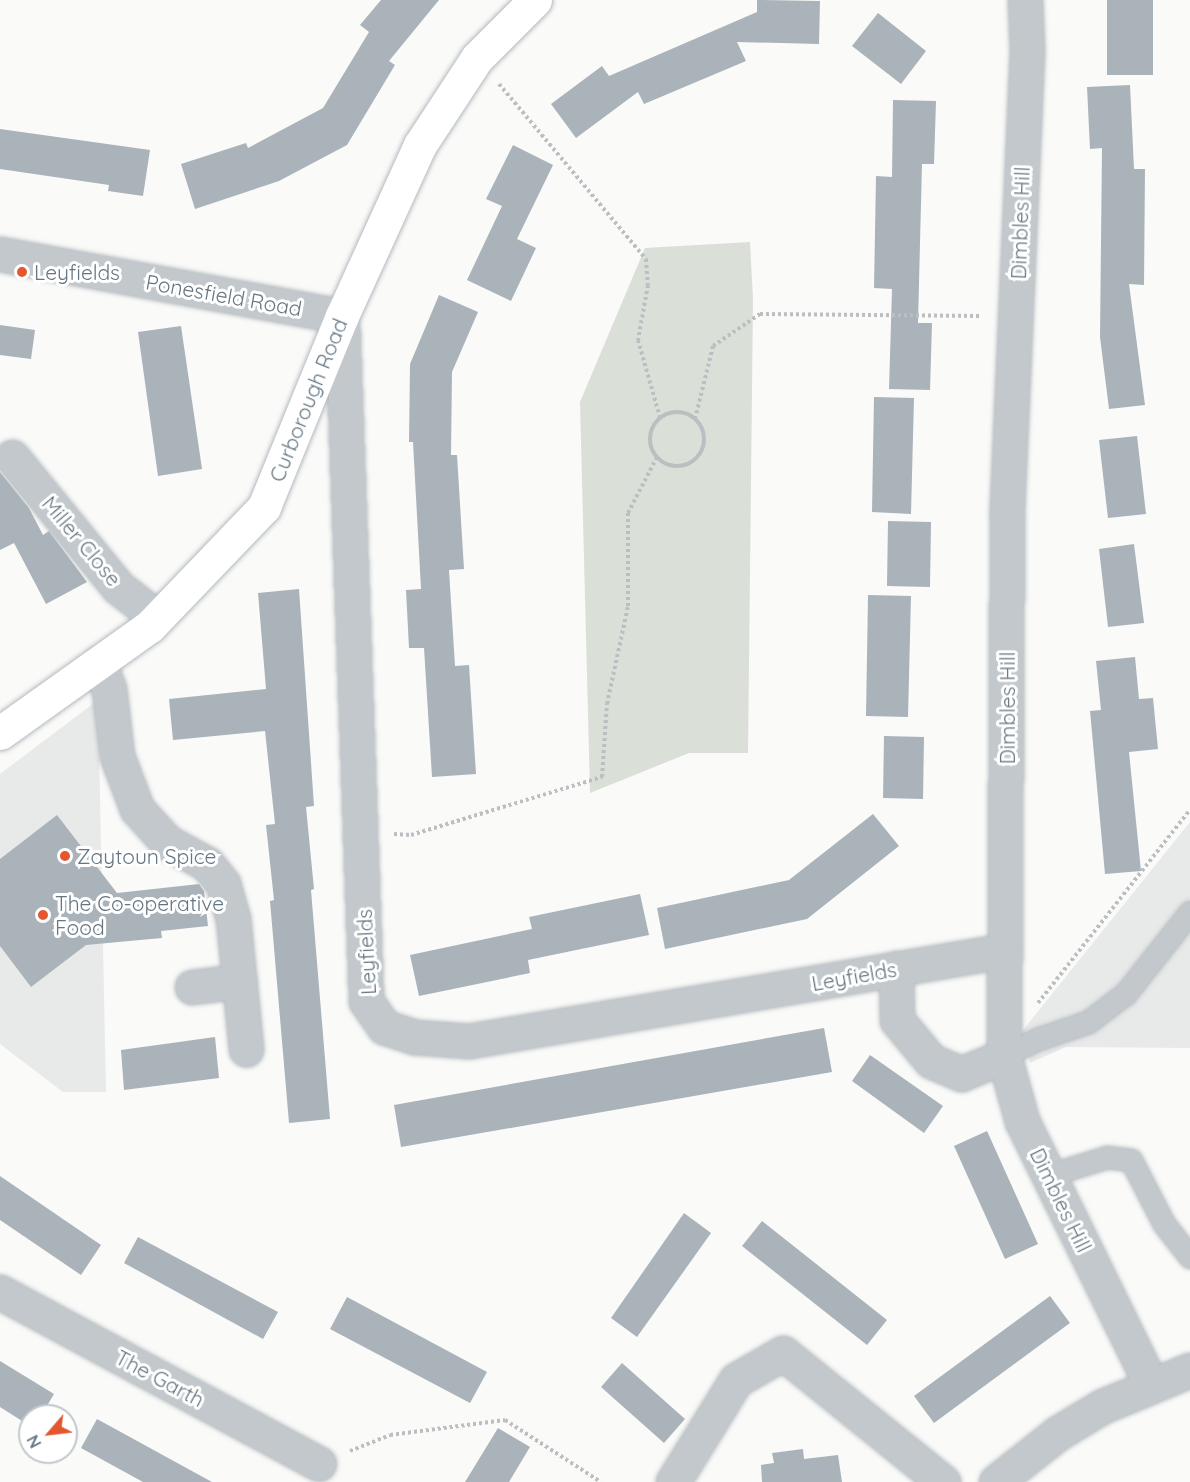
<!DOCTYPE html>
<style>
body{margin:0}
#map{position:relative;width:1190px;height:1482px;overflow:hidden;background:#fafaf8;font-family:Quicksand,sans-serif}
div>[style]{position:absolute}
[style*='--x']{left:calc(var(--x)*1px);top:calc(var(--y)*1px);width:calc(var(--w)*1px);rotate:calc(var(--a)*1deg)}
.built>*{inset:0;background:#e8e9e9}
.green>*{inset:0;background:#dadfd7}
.building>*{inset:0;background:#aab3b9}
.path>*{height:4px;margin-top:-2px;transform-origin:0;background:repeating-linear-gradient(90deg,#bbbfc2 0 3px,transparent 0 6px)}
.path>.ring{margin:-2px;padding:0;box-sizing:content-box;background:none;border:4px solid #bbbfc2;border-radius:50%}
.roads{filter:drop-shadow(0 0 2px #b3babf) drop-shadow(0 0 2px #b3babf)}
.lane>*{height:21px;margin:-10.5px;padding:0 10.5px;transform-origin:10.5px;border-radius:10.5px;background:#c3c8cc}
.street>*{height:33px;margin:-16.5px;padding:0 16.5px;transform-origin:16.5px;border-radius:16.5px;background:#c3c8cc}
.secondary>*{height:33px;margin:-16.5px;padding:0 16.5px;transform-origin:16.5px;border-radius:16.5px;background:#fff}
.dots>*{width:16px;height:16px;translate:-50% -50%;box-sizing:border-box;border:3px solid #fff;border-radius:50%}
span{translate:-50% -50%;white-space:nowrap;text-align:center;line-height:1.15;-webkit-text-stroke:6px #fff;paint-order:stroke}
.street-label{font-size:21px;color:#657683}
.poi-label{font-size:21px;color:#657683}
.left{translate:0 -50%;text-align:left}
.north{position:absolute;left:18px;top:1404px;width:60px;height:60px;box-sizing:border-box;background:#fff;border:2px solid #c1c8cd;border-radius:50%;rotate:242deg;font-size:16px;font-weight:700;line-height:24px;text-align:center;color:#657683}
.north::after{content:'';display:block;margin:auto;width:21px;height:27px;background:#e4572e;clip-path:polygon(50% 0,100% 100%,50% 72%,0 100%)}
</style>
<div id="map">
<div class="built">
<div style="clip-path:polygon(98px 700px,106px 1092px,63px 1092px,0 1044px,0 774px)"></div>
<div style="clip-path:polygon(1190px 822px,1190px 1048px,1066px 1047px,1030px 1063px,1023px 1030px)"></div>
</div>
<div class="green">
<div style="clip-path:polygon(750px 242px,753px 299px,748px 753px,689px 753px,590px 793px,580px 402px,645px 248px)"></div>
</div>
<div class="building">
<div style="clip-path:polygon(381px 0,439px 0,389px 61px,395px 65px,347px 145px,279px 181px,195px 209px,181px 164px,246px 143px,248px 148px,323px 108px,369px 32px,360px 25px)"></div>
<div style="clip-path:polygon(757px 0,820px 1px,819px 44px,737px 42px,746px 61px,644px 104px,638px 92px,576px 138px,551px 104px,602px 66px,609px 76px,757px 12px)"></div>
<div style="clip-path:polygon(1107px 0,1153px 0,1153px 75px,1107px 75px)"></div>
<div style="clip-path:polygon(878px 13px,926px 51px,901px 84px,852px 46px)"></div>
<div style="clip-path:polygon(1130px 85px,1134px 169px,1145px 169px,1144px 285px,1129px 284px,1145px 405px,1109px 409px,1100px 337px,1102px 148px,1090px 149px,1087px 87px)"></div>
<div style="clip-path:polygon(893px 100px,936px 101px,934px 164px,922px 164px,918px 323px,932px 323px,930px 390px,889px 389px,892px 289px,874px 288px,876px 176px,892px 177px)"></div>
<div style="clip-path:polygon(0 129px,150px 150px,143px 196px,108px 191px,109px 185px,0 169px)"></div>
<div style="clip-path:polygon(513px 145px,553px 165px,517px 239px,536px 248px,511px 301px,467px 280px,502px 206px,486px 199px)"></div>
<div style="clip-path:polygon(439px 295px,478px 312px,452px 372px,451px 455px,457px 455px,464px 569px,449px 570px,455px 666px,469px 665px,476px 774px,432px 777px,424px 648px,409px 648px,406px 590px,421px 589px,413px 442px,409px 442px,410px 364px)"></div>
<div style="clip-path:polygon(0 325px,35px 330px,31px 359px,0 355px)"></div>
<div style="clip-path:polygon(181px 326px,202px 469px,158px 476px,138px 332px)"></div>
<div style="clip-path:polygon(874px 397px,914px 398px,911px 514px,872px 512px)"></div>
<div style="clip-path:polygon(1137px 436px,1146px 514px,1108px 518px,1099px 440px)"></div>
<div style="clip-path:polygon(0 472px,29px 508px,43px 535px,49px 531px,87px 582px,46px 604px,14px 543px,0 550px)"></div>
<div style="clip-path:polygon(888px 521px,931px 522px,930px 587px,887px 586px)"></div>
<div style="clip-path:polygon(1134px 544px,1144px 623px,1108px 627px,1099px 549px)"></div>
<div style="clip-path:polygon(299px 589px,314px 806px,306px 807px,314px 889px,311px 890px,330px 1119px,289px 1123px,270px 901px,274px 900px,266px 825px,275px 824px,265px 731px,173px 740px,169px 699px,266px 689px,258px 593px)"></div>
<div style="clip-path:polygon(868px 595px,911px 596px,908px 717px,866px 716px)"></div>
<div style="clip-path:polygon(1135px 657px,1139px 699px,1153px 698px,1158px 749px,1129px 752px,1141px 871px,1105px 874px,1090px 711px,1101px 710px,1096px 661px)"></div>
<div style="clip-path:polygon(884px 736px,924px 737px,923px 799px,883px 798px)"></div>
<div style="clip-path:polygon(873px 814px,899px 846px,807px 919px,665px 949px,657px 908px,789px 880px)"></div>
<div style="clip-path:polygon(57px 815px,117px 893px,199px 884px,204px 891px,208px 926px,161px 931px,162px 938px,86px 945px,31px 987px,0 946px,0 859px)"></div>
<div style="clip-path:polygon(640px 894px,649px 935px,528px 960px,530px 973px,419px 996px,410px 955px,532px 929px,529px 917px)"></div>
<div style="clip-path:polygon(824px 1028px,832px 1072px,401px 1147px,394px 1105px)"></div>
<div style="clip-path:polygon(215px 1037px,219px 1078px,124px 1090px,121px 1050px)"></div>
<div style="clip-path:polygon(870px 1055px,943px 1106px,924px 1133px,852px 1081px)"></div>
<div style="clip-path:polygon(987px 1131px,1038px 1244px,1005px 1259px,954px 1146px)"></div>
<div style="clip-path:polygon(0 1176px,101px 1245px,81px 1275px,0 1220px)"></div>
<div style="clip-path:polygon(684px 1213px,711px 1233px,637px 1337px,611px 1318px)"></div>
<div style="clip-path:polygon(762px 1221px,887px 1320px,867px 1345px,742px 1246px)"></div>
<div style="clip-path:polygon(138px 1237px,278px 1312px,263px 1339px,124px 1263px)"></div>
<div style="clip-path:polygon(1050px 1296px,1070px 1323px,934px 1423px,914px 1396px)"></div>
<div style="clip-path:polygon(347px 1297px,487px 1372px,470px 1403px,330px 1329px)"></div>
<div style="clip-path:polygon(0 1361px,54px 1394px,41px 1416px,30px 1416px,30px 1426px,0 1407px)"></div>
<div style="clip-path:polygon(622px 1363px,685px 1419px,664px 1443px,601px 1387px)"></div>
<div style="clip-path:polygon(97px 1419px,212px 1482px,143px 1482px,81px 1448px)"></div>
<div style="clip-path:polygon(498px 1428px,530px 1447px,509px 1482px,465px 1482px)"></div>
<div style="clip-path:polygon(803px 1449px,804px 1459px,838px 1455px,842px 1482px,762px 1482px,761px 1465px,774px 1463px,772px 1453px)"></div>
</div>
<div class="path">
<div style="--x:499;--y:84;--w:229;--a:50"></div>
<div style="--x:646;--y:259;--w:26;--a:86"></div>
<div style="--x:648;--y:285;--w:56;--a:100.3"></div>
<div style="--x:638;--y:340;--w:81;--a:74.2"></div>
<div class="ring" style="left:650px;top:412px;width:50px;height:50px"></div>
<div style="--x:695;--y:419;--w:75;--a:-76.1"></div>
<div style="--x:713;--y:346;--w:57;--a:-34.2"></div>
<div style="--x:760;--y:314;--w:222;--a:0.5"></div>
<div style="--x:394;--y:834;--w:17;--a:3"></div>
<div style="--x:411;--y:835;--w:200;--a:-16.9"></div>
<div style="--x:602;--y:777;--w:73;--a:-86.1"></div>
<div style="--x:607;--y:704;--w:100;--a:-77.9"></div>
<div style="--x:628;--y:606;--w:93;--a:-90"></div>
<div style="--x:628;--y:513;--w:63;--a:-62.6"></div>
<div style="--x:1038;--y:1003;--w:246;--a:-51.8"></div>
<div style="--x:350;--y:1451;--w:43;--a:-21.8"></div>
<div style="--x:390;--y:1435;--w:116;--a:-7.4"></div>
<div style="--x:505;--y:1420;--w:114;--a:32.9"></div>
</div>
<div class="roads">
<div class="lane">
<div style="--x:1004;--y:1056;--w:38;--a:-27"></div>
<div style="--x:1038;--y:1039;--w:53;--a:-18.8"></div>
<div style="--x:1088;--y:1022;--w:48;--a:-37.3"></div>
<div style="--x:1126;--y:993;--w:103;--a:-51.7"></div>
<div style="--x:1049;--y:1175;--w:61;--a:-17.2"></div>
<div style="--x:1107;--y:1157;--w:24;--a:7"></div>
<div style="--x:1131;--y:1160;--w:72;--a:62.7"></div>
<div style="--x:1164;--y:1224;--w:42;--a:51.8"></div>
</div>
<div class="street">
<div style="--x:1025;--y:0;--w:50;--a:87.7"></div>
<div style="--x:1027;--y:50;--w:466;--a:92.5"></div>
<div style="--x:1007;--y:516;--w:540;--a:90.32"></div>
<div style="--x:1004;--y:1056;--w:67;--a:74.5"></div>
<div style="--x:1022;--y:1121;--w:293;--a:63.9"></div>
<div style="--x:0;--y:254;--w:348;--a:10.3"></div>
<div style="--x:342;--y:316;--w:685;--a:87.99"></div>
<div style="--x:366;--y:1001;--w:32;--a:55"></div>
<div style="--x:384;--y:1027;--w:33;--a:18"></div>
<div style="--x:415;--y:1037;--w:54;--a:4.2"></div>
<div style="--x:469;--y:1041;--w:541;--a:-9.58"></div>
<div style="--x:12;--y:457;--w:169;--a:50.8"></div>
<div style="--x:119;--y:588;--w:49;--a:37.6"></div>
<div style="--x:99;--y:662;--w:29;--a:70"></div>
<div style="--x:109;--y:689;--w:67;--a:83.2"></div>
<div style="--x:117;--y:756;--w:57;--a:69.3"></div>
<div style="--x:137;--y:809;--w:45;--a:47.7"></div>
<div style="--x:167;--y:842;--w:46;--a:28.8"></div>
<div style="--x:207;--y:864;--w:26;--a:51"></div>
<div style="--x:223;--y:884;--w:35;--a:74"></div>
<div style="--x:233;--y:918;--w:132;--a:84.3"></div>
<div style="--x:896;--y:968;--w:52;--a:88.9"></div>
<div style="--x:897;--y:1020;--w:53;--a:50.3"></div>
<div style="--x:931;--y:1061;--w:33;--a:23"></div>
<div style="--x:961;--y:1074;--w:47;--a:-22.7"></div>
<div style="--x:192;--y:987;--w:48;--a:-7.1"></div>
<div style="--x:0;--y:1292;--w:362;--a:28.3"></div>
<div style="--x:673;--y:1482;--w:120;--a:-58.3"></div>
<div style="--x:736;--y:1380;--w:54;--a:-29.9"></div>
<div style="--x:783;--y:1353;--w:206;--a:38.9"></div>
<div style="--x:996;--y:1482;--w:79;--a:-38.3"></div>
<div style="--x:1058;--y:1433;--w:52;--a:-31"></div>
<div style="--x:1103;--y:1406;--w:94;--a:-22.5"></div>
</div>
<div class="secondary">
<div style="--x:0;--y:733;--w:184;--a:-35.5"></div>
<div style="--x:150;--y:626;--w:165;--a:-46.2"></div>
<div style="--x:264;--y:507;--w:206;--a:-67.8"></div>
<div style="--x:342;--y:316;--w:188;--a:-65.5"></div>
<div style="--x:420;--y:145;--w:104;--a:-56.8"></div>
<div style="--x:477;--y:58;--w:82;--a:-45"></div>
</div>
</div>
<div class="dots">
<div style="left:22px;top:272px;background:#e4572e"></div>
<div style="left:65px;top:856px;background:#e4572e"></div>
<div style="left:43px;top:915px;background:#e4572e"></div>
</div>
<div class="street-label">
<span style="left:1020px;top:223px;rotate:-88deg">Dimbles Hill</span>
<span style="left:224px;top:295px;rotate:10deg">Ponesfield Road</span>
<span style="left:308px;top:400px;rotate:-68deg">Curborough Road</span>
<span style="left:82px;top:541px;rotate:50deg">Miller Close</span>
<span style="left:1007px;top:708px;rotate:-90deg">Dimbles Hill</span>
<span style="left:366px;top:952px;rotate:-93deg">Leyfields</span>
<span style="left:854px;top:976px;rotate:-10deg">Leyfields</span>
<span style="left:1061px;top:1200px;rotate:64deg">Dimbles Hill</span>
<span style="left:160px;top:1378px;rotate:28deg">The Garth</span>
</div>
<div class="poi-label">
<span class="left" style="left:34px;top:272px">Leyfields</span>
<span class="left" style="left:77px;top:856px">Zaytoun Spice</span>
<span class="left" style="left:55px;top:915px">The Co-operative<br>Food</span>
</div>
<div class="north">N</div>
</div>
